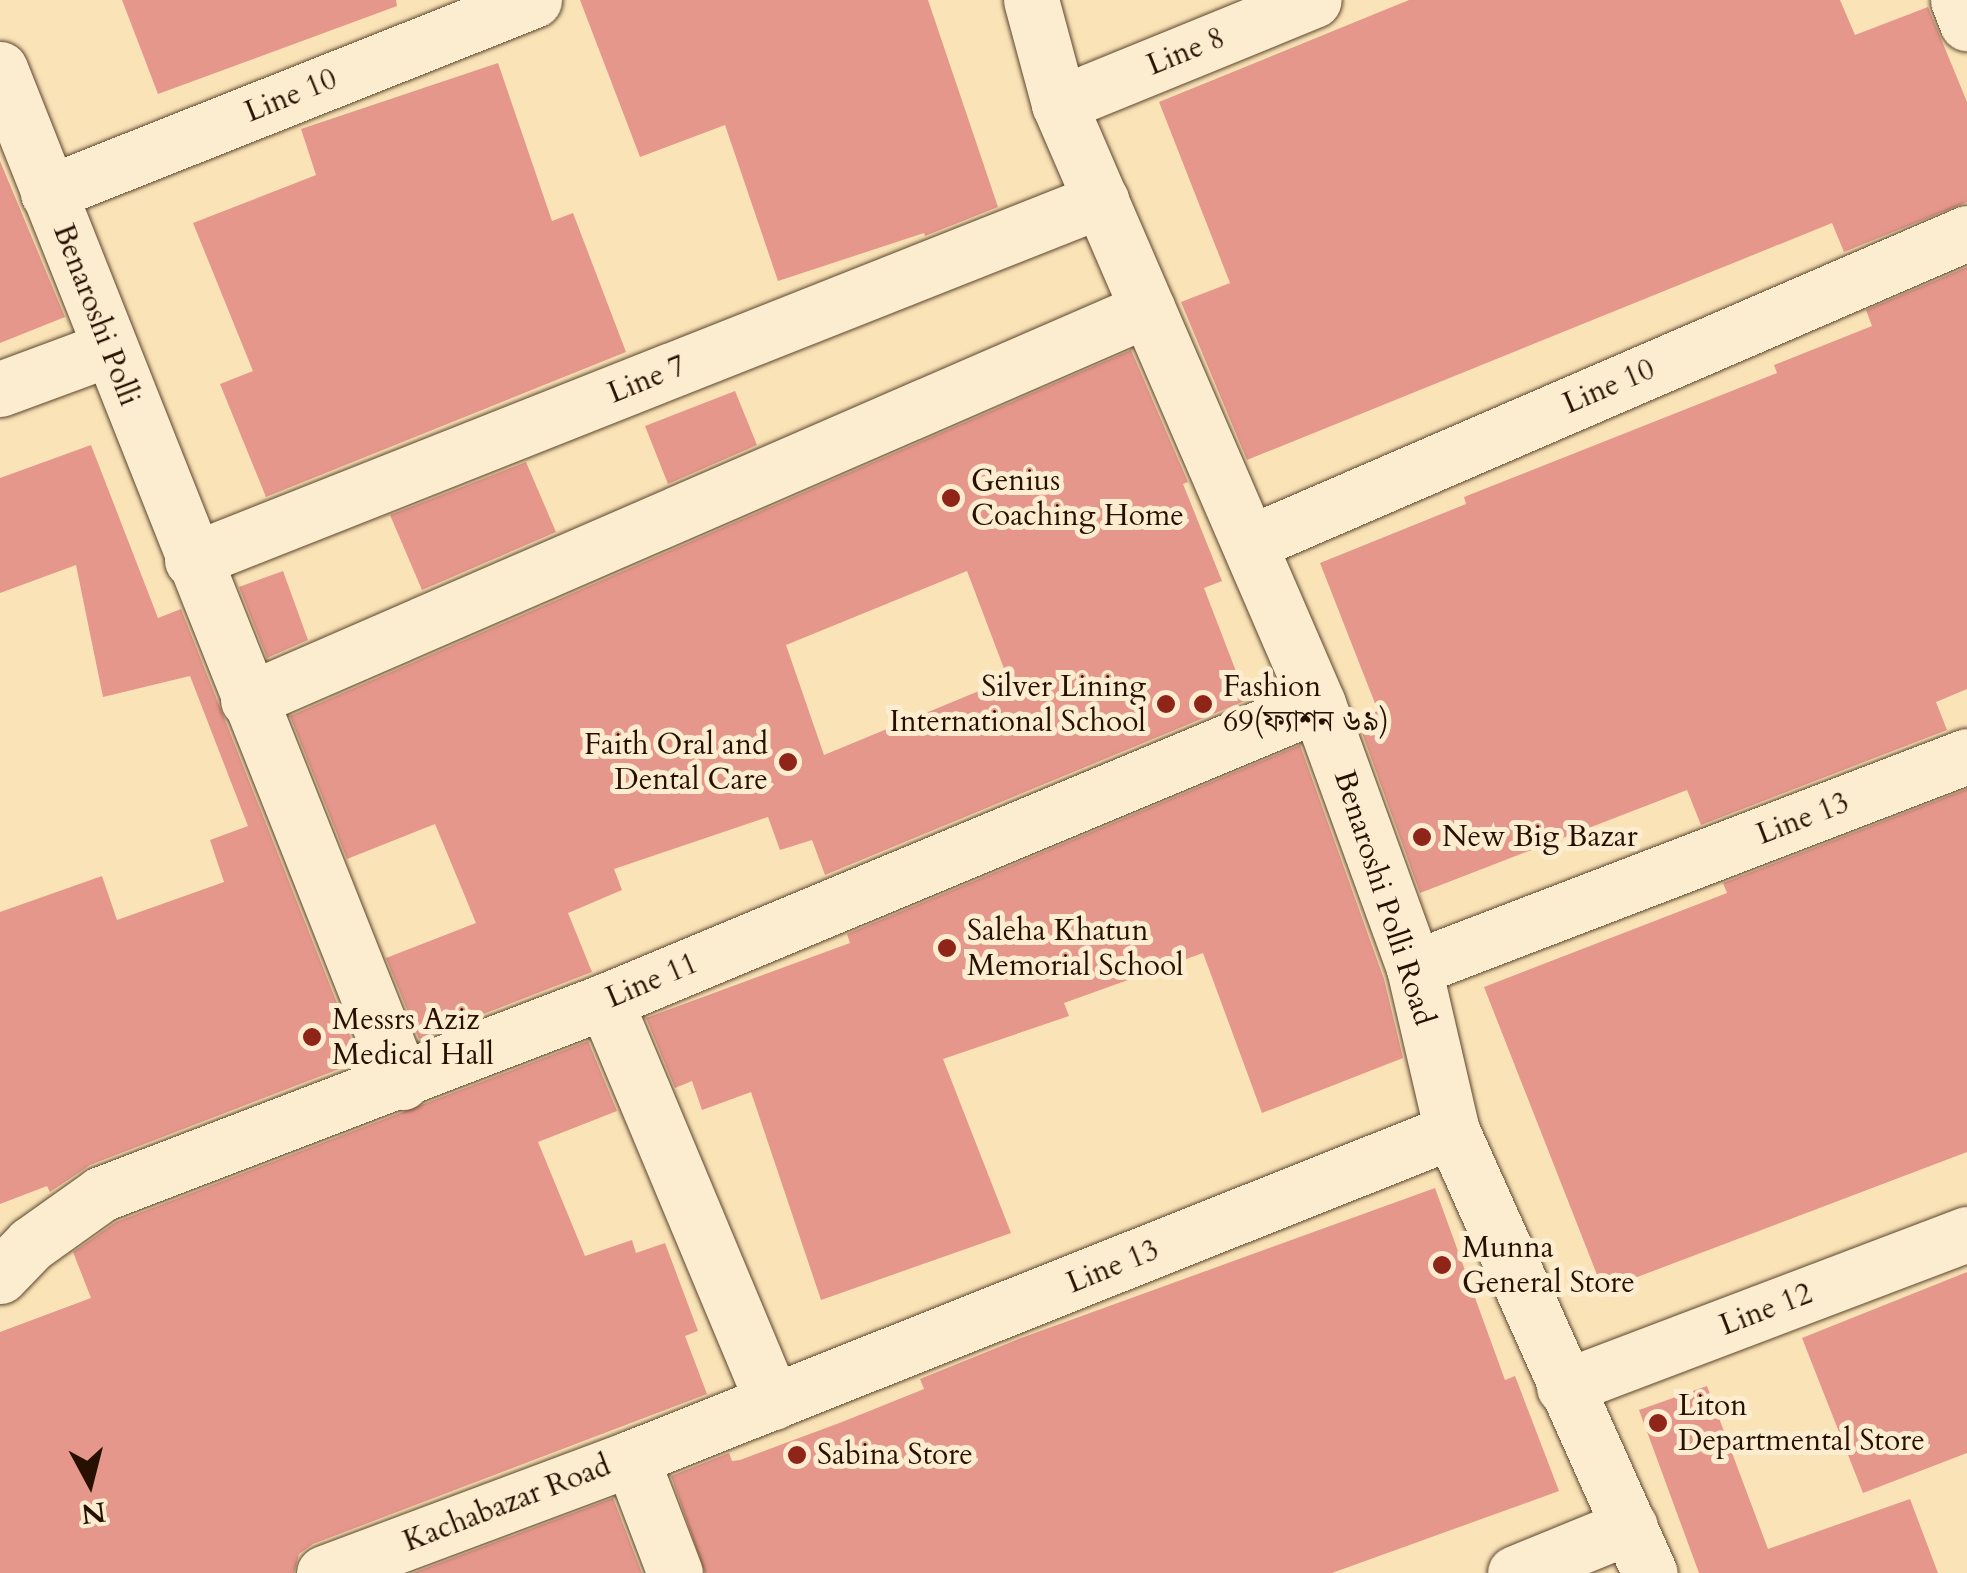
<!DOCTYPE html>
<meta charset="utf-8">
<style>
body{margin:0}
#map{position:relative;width:1967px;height:1573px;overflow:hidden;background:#fae3b6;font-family:Cardo,"Noto Serif Bengali",serif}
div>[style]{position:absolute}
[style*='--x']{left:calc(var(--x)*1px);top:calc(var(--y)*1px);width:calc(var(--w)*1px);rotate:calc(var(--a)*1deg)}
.building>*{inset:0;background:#e6978b}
.roads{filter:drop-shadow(0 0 2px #5c452e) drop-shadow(0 0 2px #5c452e)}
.minor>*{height:55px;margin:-27.5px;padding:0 27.5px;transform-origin:27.5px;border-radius:27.5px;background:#fcedd0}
.dots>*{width:28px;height:28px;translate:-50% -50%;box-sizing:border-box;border:5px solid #fcedd0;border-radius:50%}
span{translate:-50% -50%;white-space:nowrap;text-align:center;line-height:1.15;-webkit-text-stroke:10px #fcedd0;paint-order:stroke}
.street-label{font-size:30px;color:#281000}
.poi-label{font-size:30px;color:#281000}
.left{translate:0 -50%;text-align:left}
.right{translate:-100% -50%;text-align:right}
.north{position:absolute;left:40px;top:1433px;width:100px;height:100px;-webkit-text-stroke:8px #fcedd0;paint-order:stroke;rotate:173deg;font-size:28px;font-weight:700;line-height:40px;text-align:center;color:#281000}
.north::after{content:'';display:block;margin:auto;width:35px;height:45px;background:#281000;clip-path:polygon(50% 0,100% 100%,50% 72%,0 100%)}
</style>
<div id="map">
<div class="building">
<div style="clip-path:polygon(122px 0,396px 0,397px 6px,158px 94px)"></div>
<div style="clip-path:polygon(580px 0,928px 0,998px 207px,925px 236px,924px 233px,778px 281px,725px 125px,640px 157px)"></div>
<div style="clip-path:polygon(1409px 0,1840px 0,1855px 35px,1928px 7px,1967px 102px,1967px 202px,1844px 252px,1832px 223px,1247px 460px,1181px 302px,1230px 283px,1159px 102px)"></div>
<div style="clip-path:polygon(498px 63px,552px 221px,573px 213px,626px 352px,266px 497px,220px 384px,253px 371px,193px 223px,316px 175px,301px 129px)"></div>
<div style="clip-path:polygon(0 161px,65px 317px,0 343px)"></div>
<div style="clip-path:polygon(1967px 267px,1967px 689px,1936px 702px,1947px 730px,1701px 825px,1687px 790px,1420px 893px,1357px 719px,1378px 711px,1320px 563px,1466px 504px,1464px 497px,1777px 373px,1774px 365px,1872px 326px,1866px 310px)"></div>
<div style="clip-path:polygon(evenodd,1131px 350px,1188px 482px,1183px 484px,1222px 581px,1204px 588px,1247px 700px,825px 875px,812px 840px,780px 850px,768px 817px,614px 869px,622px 890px,568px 913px,592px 972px,419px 1039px,386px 958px,476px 923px,435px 824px,347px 859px,290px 716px,1131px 350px,967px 571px,1008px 679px,824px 755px,786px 645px,967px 571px)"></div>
<div style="clip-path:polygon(735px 391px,757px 445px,668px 484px,645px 426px)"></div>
<div style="clip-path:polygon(91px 445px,158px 618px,181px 609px,360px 1061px,90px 1165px,50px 1192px,47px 1186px,0 1204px,0 912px,102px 876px,117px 920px,224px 882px,210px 840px,248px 826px,190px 676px,103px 697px,76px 565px,0 593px,0 478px)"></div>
<div style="clip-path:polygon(526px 462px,556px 532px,422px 590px,390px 515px)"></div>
<div style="clip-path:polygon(283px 571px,308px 640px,267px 658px,239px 587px)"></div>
<div style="clip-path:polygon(1300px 745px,1384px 979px,1403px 1058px,1262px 1113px,1203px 953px,1064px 1003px,1069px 1016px,943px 1059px,1011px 1233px,821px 1300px,751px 1092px,702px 1110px,692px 1081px,675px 1088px,646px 1018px,850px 943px,847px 934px)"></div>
<div style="clip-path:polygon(1967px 789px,1967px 1152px,1603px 1290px,1484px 987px,1727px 893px,1723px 883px)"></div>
<div style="clip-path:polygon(588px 1041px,617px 1111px,538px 1142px,585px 1256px,632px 1240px,636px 1253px,665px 1243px,698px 1331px,685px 1336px,707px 1394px,313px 1544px,299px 1554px,294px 1573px,0 1573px,0 1332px,91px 1298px,73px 1252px,116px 1222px)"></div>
<div style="clip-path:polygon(1435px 1188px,1505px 1380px,1515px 1376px,1559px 1491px,1332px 1573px,705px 1573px,671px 1476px,729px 1453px,732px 1461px,740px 1460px,842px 1422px,924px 1389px,920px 1379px,1021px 1338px)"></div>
<div style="clip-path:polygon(1967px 1272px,1967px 1453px,1863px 1493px,1802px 1338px)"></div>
<div style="clip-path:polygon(1707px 1386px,1768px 1549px,1910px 1499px,1938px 1573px,1699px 1573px,1639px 1410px)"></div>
<div style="clip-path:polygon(613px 1498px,642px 1573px,413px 1573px)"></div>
</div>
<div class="roads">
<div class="minor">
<div style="--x:1031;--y:0;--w:108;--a:74.9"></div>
<div style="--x:1059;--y:104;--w:654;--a:66.65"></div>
<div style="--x:1318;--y:704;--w:281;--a:70"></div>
<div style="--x:1414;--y:968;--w:167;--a:76.9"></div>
<div style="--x:1452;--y:1131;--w:484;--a:65.9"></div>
<div style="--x:1958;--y:0;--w:25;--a:69"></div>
<div style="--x:0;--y:69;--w:1090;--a:68.35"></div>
<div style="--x:1059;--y:104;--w:275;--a:-22.2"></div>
<div style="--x:48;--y:193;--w:523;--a:-21.66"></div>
<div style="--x:0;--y:389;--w:115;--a:-20.3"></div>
<div style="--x:1252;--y:542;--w:779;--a:-23.37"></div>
<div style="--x:192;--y:560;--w:978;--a:-21.61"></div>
<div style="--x:248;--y:700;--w:981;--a:-23.48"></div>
<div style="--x:1414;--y:968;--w:592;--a:-20.97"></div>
<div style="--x:605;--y:1001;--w:435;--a:67.3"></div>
<div style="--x:0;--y:1276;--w:45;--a:-45.9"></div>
<div style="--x:31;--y:1244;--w:86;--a:-35.5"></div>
<div style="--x:101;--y:1194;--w:540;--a:-20.95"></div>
<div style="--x:605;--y:1001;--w:772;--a:-22.61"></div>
<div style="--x:1564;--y:1387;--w:431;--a:-20.8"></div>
<div style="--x:631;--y:1458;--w:884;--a:-21.72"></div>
<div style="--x:324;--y:1573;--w:328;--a:-20.5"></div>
<div style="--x:631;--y:1458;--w:123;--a:69.1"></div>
<div style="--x:1515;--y:1573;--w:124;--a:-22.2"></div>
</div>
</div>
<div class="dots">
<div style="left:951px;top:498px;background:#8f2418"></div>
<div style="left:1166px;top:704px;background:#8f2418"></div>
<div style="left:1203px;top:704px;background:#8f2418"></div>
<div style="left:788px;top:762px;background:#8f2418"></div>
<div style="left:1422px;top:837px;background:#8f2418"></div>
<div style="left:947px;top:948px;background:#8f2418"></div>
<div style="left:312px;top:1037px;background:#8f2418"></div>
<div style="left:1442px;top:1265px;background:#8f2418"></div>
<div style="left:1658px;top:1423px;background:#8f2418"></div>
<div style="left:797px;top:1455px;background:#8f2418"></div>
</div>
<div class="street-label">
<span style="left:1186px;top:52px;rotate:-22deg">Line 8</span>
<span style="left:291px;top:96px;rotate:-22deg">Line 10</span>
<span style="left:96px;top:315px;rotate:69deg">Benaroshi Polli</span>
<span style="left:647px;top:380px;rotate:-22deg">Line 7</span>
<span style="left:1609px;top:387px;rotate:-23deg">Line 10</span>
<span style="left:1803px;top:819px;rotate:-21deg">Line 13</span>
<span style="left:1384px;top:898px;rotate:72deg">Benaroshi Polli Road</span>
<span style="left:652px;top:981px;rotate:-23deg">Line 11</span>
<span style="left:1113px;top:1267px;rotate:-22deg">Line 13</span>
<span style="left:1766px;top:1310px;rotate:-21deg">Line 12</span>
<span style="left:507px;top:1504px;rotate:-21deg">Kachabazar Road</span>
</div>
<div class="poi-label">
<span class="left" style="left:971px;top:498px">Genius<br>Coaching Home</span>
<span class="right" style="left:1146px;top:704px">Silver Lining<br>International School</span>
<span class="left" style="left:1223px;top:704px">Fashion<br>69(ফ্যাশন ৬৯)</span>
<span class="right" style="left:768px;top:762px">Faith Oral and<br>Dental Care</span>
<span class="left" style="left:1442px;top:837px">New Big Bazar</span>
<span class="left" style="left:967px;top:948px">Saleha Khatun<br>Memorial School</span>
<span class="left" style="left:332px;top:1037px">Messrs Aziz<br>Medical Hall</span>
<span class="left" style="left:1462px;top:1265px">Munna<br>General Store</span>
<span class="left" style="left:1678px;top:1423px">Liton<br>Departmental Store</span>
<span class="left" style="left:817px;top:1455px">Sabina Store</span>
</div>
<div class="north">N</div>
</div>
